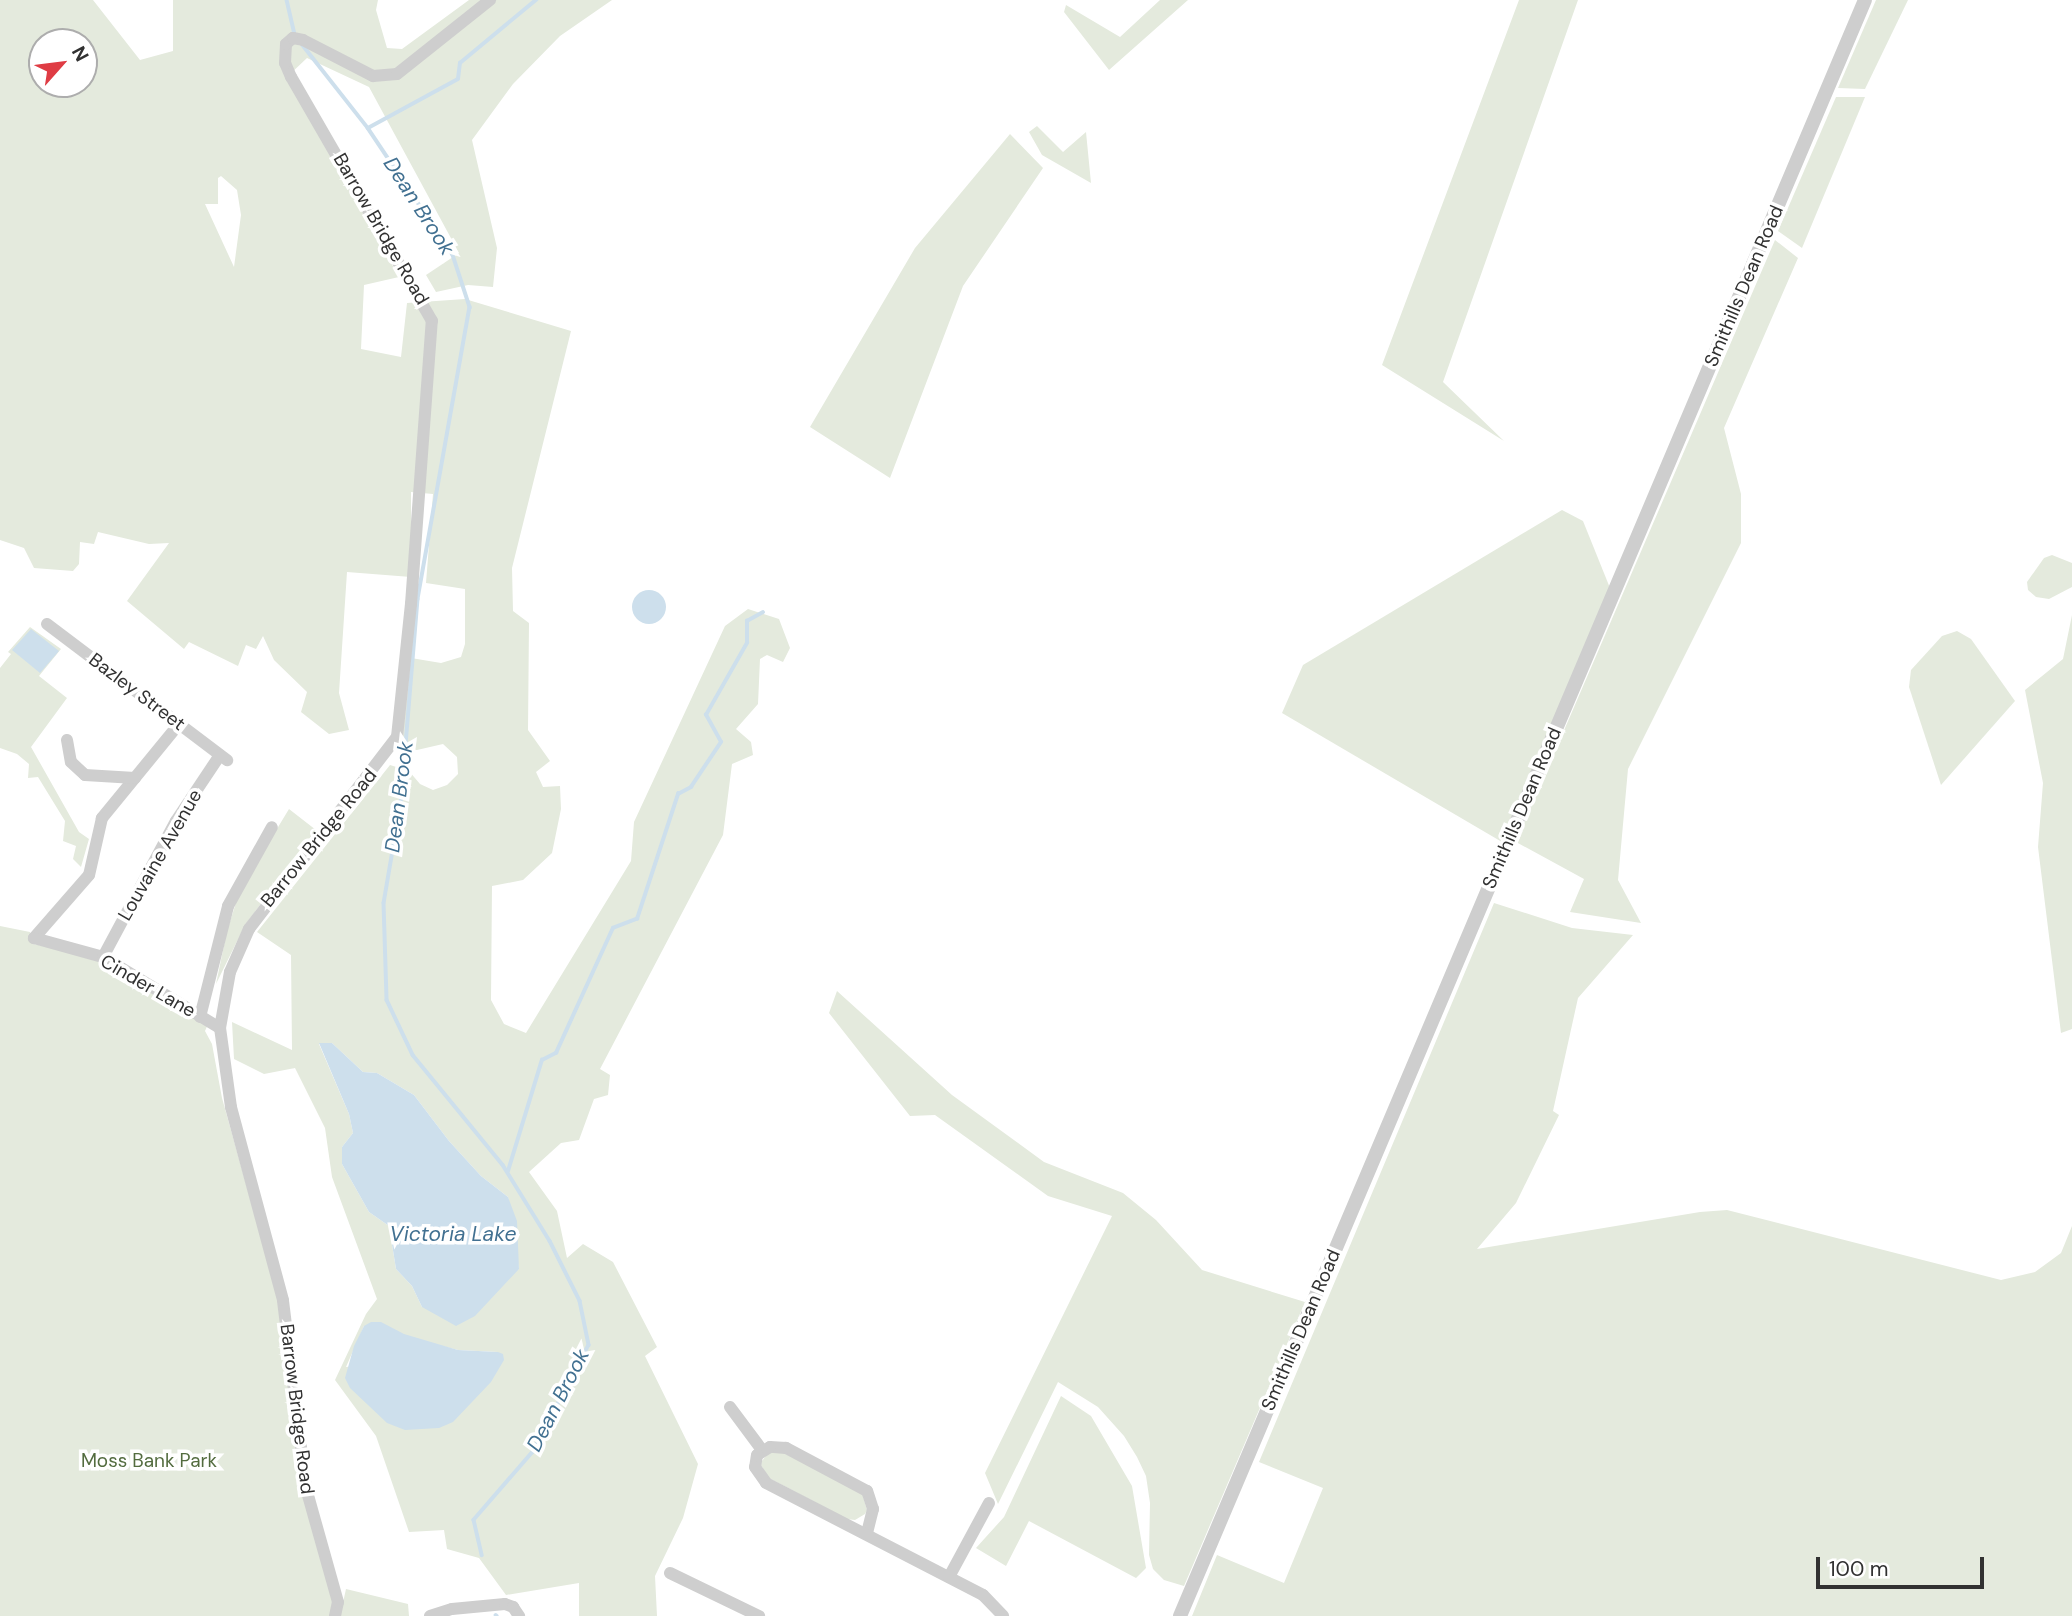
<!DOCTYPE html>
<style>
body{margin:0}
#map{position:relative;width:2072px;height:1616px;overflow:hidden;background:#fff;font-family:"DM Sans",sans-serif}
div>[style]{position:absolute}
[style*='--x']{left:calc(var(--x)*1px);top:calc(var(--y)*1px);width:calc(var(--w)*1px);rotate:calc(var(--a)*1deg)}
.green>*{inset:0;background:#e4eadd}
.water>*{inset:0;background:#cddfec}
.round{border-radius:50%}
.stream>*{height:3.5px;margin:-1.75px;padding:0 1.75px;transform-origin:1.75px;border-radius:1.75px;background:#cddfec}
.minor>*{height:12px;margin:-6px;padding:0 6px;transform-origin:6px;border-radius:6px;background:#cecece}
.tertiary>*{height:14px;margin:-7px;padding:0 7px;transform-origin:7px;border-radius:7px;background:#cecece}
span{translate:-50% -50%;white-space:nowrap;text-align:center;line-height:1.15;-webkit-text-stroke:7px #fff;paint-order:stroke}
.street-label{font-size:19px;color:#313131}
.park-label{font-size:19px;color:#536c3f}
.water-label{font-size:21px;color:#417091;font-style:italic}
.north{position:absolute;left:28px;top:28px;width:70px;height:70px;box-sizing:border-box;background:#fff;border:2px solid #adadad;border-radius:50%;rotate:62deg;font-size:19px;font-weight:700;line-height:28px;text-align:center;color:#313131}
.north::after{content:'';display:block;margin:auto;width:24px;height:32px;background:#df3c44;clip-path:polygon(50% 0,100% 100%,50% 72%,0 100%)}
.scale{position:absolute;left:1816px;top:1557px;width:168px;height:32px;box-sizing:border-box;border:4px solid #313131;border-top:0;padding-left:9px;font-size:21px;line-height:24px;white-space:nowrap;color:#313131;-webkit-text-stroke:5px #fff;paint-order:stroke}
</style>
<div id="map">
<div class="green">
<div style="clip-path:polygon(evenodd,0 0,93px 0,140px 60px,173px 51px,173px 0,378px 0,376px 10px,387px 48px,402px 49px,469px 0,612px 0,560px 36px,513px 84px,472px 140px,497px 248px,493px 287px,468px 285px,436px 292px,426px 275px,459px 253px,369px 87px,307px 58px,287px 77px,399px 277px,364px 285px,361px 349px,401px 357px,407px 303px,465px 299px,571px 331px,512px 568px,513px 611px,529px 623px,528px 730px,550px 761px,536px 772px,543px 787px,560px 786px,561px 809px,552px 853px,523px 880px,492px 886px,491px 1000px,504px 1024px,526px 1033px,631px 861px,634px 822px,725px 626px,748px 609px,779px 619px,790px 648px,783px 662px,767px 655px,760px 659px,758px 704px,736px 729px,751px 742px,753px 755px,732px 764px,723px 835px,600px 1069px,610px 1075px,608px 1095px,594px 1099px,579px 1140px,561px 1143px,529px 1172px,557px 1211px,567px 1258px,583px 1244px,613px 1262px,657px 1347px,645px 1356px,698px 1464px,683px 1518px,655px 1576px,657px 1616px,579px 1616px,579px 1583px,506px 1595px,479px 1558px,447px 1549px,444px 1530px,409px 1532px,376px 1436px,335px 1380px,366px 1314px,377px 1299px,332px 1177px,325px 1128px,295px 1068px,264px 1074px,234px 1059px,232px 1022px,292px 1050px,291px 955px,257px 932px,390px 765px,409px 771px,420px 784px,433px 790px,447px 785px,458px 774px,457px 757px,443px 744px,417px 750px,401px 749px,411px 658px,441px 663px,461px 657px,465px 644px,465px 589px,426px 583px,433px 494px,411px 492px,411px 577px,347px 572px,339px 693px,349px 730px,329px 734px,301px 712px,307px 692px,274px 660px,263px 636px,256px 649px,246px 645px,238px 666px,189px 642px,184px 649px,127px 601px,169px 543px,149px 544px,98px 532px,94px 544px,80px 542px,79px 564px,73px 571px,34px 568px,24px 548px,0 540px,0 0,42px 42px,84px 42px,84px 84px,42px 84px,42px 42px,0 0,221px 176px,237px 190px,241px 215px,234px 267px,205px 204px,218px 204px,218px 178px,221px 176px,0 0,332px 1043px,363px 1072px,377px 1073px,414px 1095px,449px 1141px,481px 1176px,508px 1197px,519px 1269px,422px 1307px,412px 1286px,396px 1269px,389px 1226px,369px 1212px,342px 1164px,342px 1147px,353px 1133px,349px 1114px,319px 1044px,332px 1043px,0 0,364px 1326px,458px 1350px,498px 1352px,346px 1367px,364px 1326px)"></div>
<div style="clip-path:polygon(1160px 0,1188px 0,1109px 70px,1064px 12px,1066px 5px,1120px 37px)"></div>
<div style="clip-path:polygon(1519px 0,1578px 0,1443px 382px,1504px 441px,1382px 365px)"></div>
<div style="clip-path:polygon(1876px 0,1908px 0,1865px 89px,1838px 88px)"></div>
<div style="clip-path:polygon(1836px 97px,1865px 97px,1802px 248px,1778px 231px)"></div>
<div style="clip-path:polygon(1037px 126px,1063px 152px,1086px 132px,1091px 183px,1042px 155px,1029px 132px)"></div>
<div style="clip-path:polygon(1010px 134px,1043px 168px,963px 286px,890px 478px,810px 427px,915px 248px)"></div>
<div style="clip-path:polygon(1775px 240px,1798px 258px,1724px 428px,1741px 494px,1741px 543px,1628px 769px,1618px 880px,1641px 923px,1570px 912px,1584px 879px,1516px 842px)"></div>
<div style="clip-path:polygon(1562px 510px,1583px 521px,1610px 588px,1502px 842px,1282px 713px,1303px 665px)"></div>
<div style="clip-path:polygon(2052px 555px,2072px 563px,2072px 587px,2049px 599px,2036px 597px,2028px 590px,2027px 582px,2044px 558px)"></div>
<div style="clip-path:polygon(2072px 615px,2072px 1029px,2061px 1033px,2038px 847px,2043px 783px,2025px 690px,2063px 659px)"></div>
<div style="clip-path:polygon(30px 627px,61px 649px,39px 676px,67px 698px,31px 747px,79px 832px,89px 839px,81px 867px,73px 859px,76px 846px,63px 841px,65px 821px,38px 777px,28px 778px,29px 764px,17px 754px,0 748px,0 668px,11px 654px,8px 652px)"></div>
<div style="clip-path:polygon(1957px 631px,1971px 639px,2015px 701px,1941px 785px,1909px 687px,1911px 670px,1942px 636px)"></div>
<div style="clip-path:polygon(289px 809px,316px 830px,245px 925px,216px 984px,227px 931px,240px 890px)"></div>
<div style="clip-path:polygon(1494px 903px,1572px 928px,1633px 935px,1578px 998px,1553px 1111px,1559px 1115px,1516px 1203px,1477px 1249px,1700px 1212px,1727px 1210px,2001px 1280px,2035px 1272px,2061px 1253px,2072px 1226px,2072px 1616px,1192px 1616px,1217px 1555px,1284px 1583px,1323px 1488px,1259px 1462px)"></div>
<div style="clip-path:polygon(0 926px,30px 932px,33px 944px,103px 957px,209px 1022px,205px 1031px,212px 1044px,222px 1098px,278px 1299px,308px 1499px,338px 1602px,330px 1616px,0 1616px)"></div>
<div style="clip-path:polygon(837px 991px,952px 1095px,1044px 1162px,1123px 1193px,1156px 1220px,1202px 1270px,1305px 1302px,1184px 1586px,1164px 1580px,1153px 1569px,1149px 1555px,1150px 1503px,1146px 1476px,1137px 1457px,1124px 1436px,1098px 1407px,1058px 1382px,998px 1504px,985px 1473px,1112px 1216px,1048px 1196px,935px 1115px,910px 1116px,829px 1013px)"></div>
<div style="clip-path:polygon(1061px 1396px,1091px 1416px,1132px 1486px,1146px 1568px,1136px 1578px,1029px 1521px,1006px 1566px,976px 1548px,1004px 1517px)"></div>
<div style="clip-path:polygon(782px 1452px,862px 1493px,867px 1510px,865px 1514px,855px 1520px,847px 1519px,769px 1478px,761px 1465px,762px 1461px,768px 1453px)"></div>
<div style="clip-path:polygon(346px 1589px,408px 1604px,409px 1616px,340px 1616px)"></div>
</div>
<div class="water">
<div class="round" style="left:632px;top:590px;width:34px;height:34px"></div>
<div style="clip-path:polygon(31px 629px,59px 651px,40px 673px,12px 650px)"></div>
<div style="clip-path:polygon(319px 1043px,332px 1043px,363px 1072px,377px 1073px,414px 1095px,449px 1141px,481px 1176px,508px 1197px,517px 1221px,519px 1269px,475px 1316px,456px 1326px,422px 1307px,412px 1286px,396px 1269px,389px 1226px,369px 1212px,342px 1164px,342px 1147px,353px 1133px,349px 1114px)"></div>
<div style="clip-path:polygon(371px 1322px,381px 1322px,404px 1334px,458px 1350px,498px 1352px,503px 1354px,504px 1360px,491px 1382px,453px 1422px,439px 1428px,405px 1430px,387px 1423px,350px 1388px,345px 1378px,354px 1346px,364px 1326px)"></div>
</div>
<div class="stream">
<div style="--x:287;--y:0;--w:36;--a:77"></div>
<div style="--x:302;--y:44;--w:107;--a:51.8"></div>
<div style="--x:368;--y:128;--w:153;--a:56.2"></div>
<div style="--x:453;--y:255;--w:55;--a:71.9"></div>
<div style="--x:470;--y:307;--w:297;--a:100.1"></div>
<div style="--x:418;--y:599;--w:206;--a:94.7"></div>
<div style="--x:401;--y:804;--w:100;--a:99.7"></div>
<div style="--x:384;--y:903;--w:97;--a:88.2"></div>
<div style="--x:387;--y:1000;--w:61;--a:64.7"></div>
<div style="--x:413;--y:1055;--w:142;--a:50.7"></div>
<div style="--x:503;--y:1165;--w:89;--a:58.3"></div>
<div style="--x:550;--y:1241;--w:67;--a:63.4"></div>
<div style="--x:580;--y:1301;--w:45;--a:78.4"></div>
<div style="--x:589;--y:1345;--w:121;--a:117.6"></div>
<div style="--x:533;--y:1452;--w:90;--a:130.9"></div>
<div style="--x:474;--y:1520;--w:36;--a:77"></div>
<div style="--x:368;--y:128;--w:102;--a:-28.6"></div>
<div style="--x:458;--y:79;--w:16;--a:-83"></div>
<div style="--x:460;--y:63;--w:99;--a:-39.7"></div>
<div style="--x:508;--y:1171;--w:116;--a:-73"></div>
<div style="--x:542;--y:1060;--w:16;--a:-27"></div>
<div style="--x:556;--y:1053;--w:137;--a:-65.5"></div>
<div style="--x:613;--y:928;--w:26;--a:-21"></div>
<div style="--x:637;--y:919;--w:132;--a:-71.8"></div>
<div style="--x:678;--y:794;--w:15;--a:-28"></div>
<div style="--x:691;--y:787;--w:54;--a:-56.3"></div>
<div style="--x:721;--y:742;--w:31;--a:-119"></div>
<div style="--x:706;--y:715;--w:83;--a:-60.3"></div>
<div style="--x:747;--y:643;--w:22;--a:-90"></div>
<div style="--x:747;--y:621;--w:18;--a:-29"></div>
<div style="--x:496;--y:1615;--w:1;--a:45"></div>
</div>
<div class="minor">
<div style="--x:47;--y:624;--w:226;--a:37.1"></div>
<div style="--x:179;--y:724;--w:122;--a:129.3"></div>
<div style="--x:102;--y:818;--w:58;--a:102.8"></div>
<div style="--x:89;--y:875;--w:84;--a:131.1"></div>
<div style="--x:34;--y:938;--w:72;--a:15.4"></div>
<div style="--x:103;--y:957;--w:137;--a:31.3"></div>
<div style="--x:67;--y:740;--w:22;--a:80"></div>
<div style="--x:71;--y:762;--w:19;--a:43"></div>
<div style="--x:85;--y:775;--w:50;--a:3.4"></div>
<div style="--x:103;--y:957;--w:154;--a:-61.8"></div>
<div style="--x:176;--y:821;--w:79;--a:-56.3"></div>
<div style="--x:200;--y:1017;--w:114;--a:-75.8"></div>
<div style="--x:228;--y:906;--w:90;--a:-60.9"></div>
<div style="--x:730;--y:1407;--w:54;--a:53.3"></div>
<div style="--x:867;--y:1533;--w:25;--a:-76"></div>
<div style="--x:873;--y:1509;--w:19;--a:-108"></div>
<div style="--x:867;--y:1491;--w:92;--a:-152"></div>
<div style="--x:786;--y:1448;--w:16;--a:-176"></div>
<div style="--x:770;--y:1447;--w:15;--a:148"></div>
<div style="--x:757;--y:1455;--w:12;--a:99"></div>
<div style="--x:755;--y:1467;--w:19;--a:55"></div>
<div style="--x:766;--y:1483;--w:244;--a:27.3"></div>
<div style="--x:983;--y:1595;--w:29;--a:46"></div>
<div style="--x:670;--y:1573;--w:99;--a:25.8"></div>
<div style="--x:949;--y:1577;--w:84;--a:-61.6"></div>
<div style="--x:335;--y:1616;--w:14;--a:-78"></div>
<div style="--x:338;--y:1602;--w:118;--a:-105.7"></div>
<div style="--x:306;--y:1488;--w:189;--a:-97"></div>
<div style="--x:283;--y:1300;--w:200;--a:-105.1"></div>
<div style="--x:231;--y:1107;--w:80;--a:-97.9"></div>
<div style="--x:220;--y:1028;--w:57;--a:-79.9"></div>
<div style="--x:230;--y:972;--w:47;--a:-66.2"></div>
<div style="--x:249;--y:929;--w:242;--a:-52.4"></div>
<div style="--x:397;--y:737;--w:134;--a:-84"></div>
<div style="--x:411;--y:604;--w:284;--a:-85.8"></div>
<div style="--x:432;--y:321;--w:282;--a:-120"></div>
<div style="--x:291;--y:77;--w:15;--a:-113"></div>
<div style="--x:285;--y:63;--w:19;--a:-87"></div>
<div style="--x:286;--y:44;--w:9;--a:-41"></div>
<div style="--x:293;--y:38;--w:10;--a:11"></div>
<div style="--x:303;--y:40;--w:79;--a:27.2"></div>
<div style="--x:373;--y:76;--w:24;--a:-5"></div>
<div style="--x:397;--y:74;--w:119;--a:-38.5"></div>
<div style="--x:430;--y:1616;--w:23;--a:-18"></div>
<div style="--x:452;--y:1609;--w:53;--a:-5.4"></div>
<div style="--x:505;--y:1604;--w:9;--a:21"></div>
<div style="--x:513;--y:1607;--w:11;--a:56"></div>
</div>
<div class="tertiary">
<div style="--x:1180;--y:1616;--w:1755;--a:-67.03"></div>
</div>
<div class="street-label">
<span style="left:381px;top:229px;rotate:60deg">Barrow Bridge Road</span>
<span style="left:1744px;top:286px;rotate:-67deg">Smithills Dean Road</span>
<span style="left:137px;top:692px;rotate:37deg">Bazley Street</span>
<span style="left:1522px;top:808px;rotate:-67deg">Smithills Dean Road</span>
<span style="left:319px;top:838px;rotate:-51deg">Barrow Bridge Road</span>
<span style="left:160px;top:855px;rotate:-60deg">Louvaine Avenue</span>
<span style="left:148px;top:986px;rotate:30deg">Cinder Lane</span>
<span style="left:1301px;top:1330px;rotate:-67deg">Smithills Dean Road</span>
<span style="left:297px;top:1409px;rotate:83deg">Barrow Bridge Road</span>
</div>
<div class="park-label">
<span style="left:149px;top:1461px">Moss Bank Park</span>
</div>
<div class="water-label">
<span style="left:419px;top:206px;rotate:57deg">Dean Brook</span>
<span style="left:399px;top:797px;rotate:-83deg">Dean Brook</span>
<span style="left:453px;top:1234px">Victoria Lake</span>
<span style="left:558px;top:1400px;rotate:-63deg">Dean Brook</span>
</div>
<div class="north">N</div>
<div class="scale">100 m</div>
</div>
